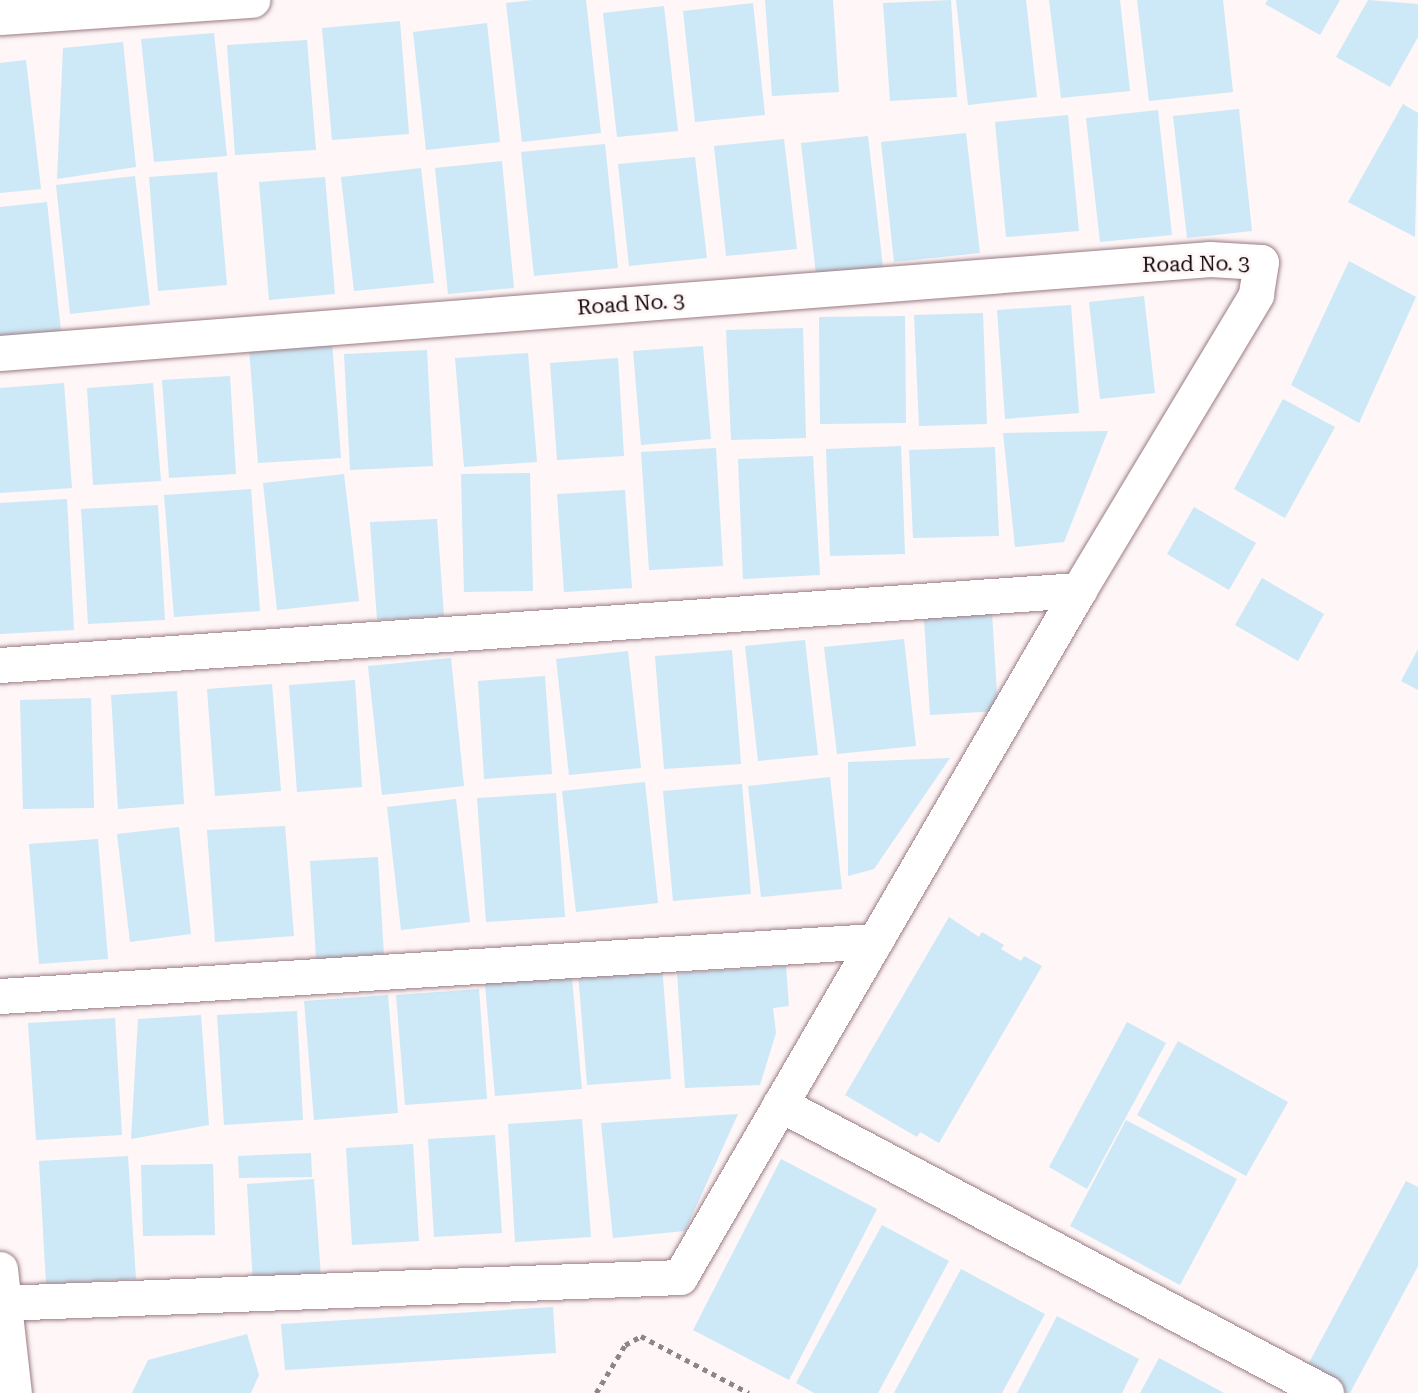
<!DOCTYPE html>
<style>
body{margin:0}
#map{position:relative;width:1418px;height:1393px;overflow:hidden;background:#fef6f7;font-family:"Roboto Serif",serif}
div>[style]{position:absolute}
[style*='--x']{left:calc(var(--x)*1px);top:calc(var(--y)*1px);width:calc(var(--w)*1px);rotate:calc(var(--a)*1deg)}
.building>*{inset:0;background:#cde8f6}
.path>*{height:4.5px;margin-top:-2.25px;transform-origin:0;background:repeating-linear-gradient(90deg,#8f8587 0 5px,transparent 0 10px)}
.roads{filter:drop-shadow(0 0 2px #9b7b82) drop-shadow(0 0 2px #9b7b82)}
.street>*{height:35px;margin:-17.5px;padding:0 17.5px;transform-origin:17.5px;border-radius:17.5px;background:#fff}
span{translate:-50% -50%;white-space:nowrap;text-align:center;line-height:1.15;-webkit-text-stroke:6px #fef6f7;paint-order:stroke}
.street-label{font-size:21px;color:#150a0d}
</style>
<div id="map">
<div class="building">
<div style="clip-path:polygon(533px 0,586px 0,601px 133px,522px 142px,506px 3px)"></div>
<div style="clip-path:polygon(765px 0,833px 0,839px 92px,772px 96px)"></div>
<div style="clip-path:polygon(951px 0,957px 97px,890px 101px,883px 3px)"></div>
<div style="clip-path:polygon(956px 0,1026px 0,1037px 97px,968px 105px)"></div>
<div style="clip-path:polygon(1049px 0,1120px 0,1130px 91px,1061px 98px)"></div>
<div style="clip-path:polygon(1137px 0,1223px 0,1233px 92px,1149px 101px)"></div>
<div style="clip-path:polygon(1268px 0,1340px 0,1320px 35px,1265px 4px)"></div>
<div style="clip-path:polygon(1368px 0,1418px 4px,1418px 37px,1390px 87px,1336px 57px)"></div>
<div style="clip-path:polygon(753px 3px,765px 115px,695px 122px,683px 11px)"></div>
<div style="clip-path:polygon(664px 6px,678px 131px,617px 137px,603px 13px)"></div>
<div style="clip-path:polygon(400px 21px,409px 134px,332px 140px,322px 28px)"></div>
<div style="clip-path:polygon(487px 23px,500px 142px,426px 150px,413px 32px)"></div>
<div style="clip-path:polygon(214px 33px,227px 156px,154px 162px,141px 39px)"></div>
<div style="clip-path:polygon(307px 40px,316px 150px,235px 155px,227px 45px)"></div>
<div style="clip-path:polygon(123px 42px,136px 167px,57px 179px,63px 48px)"></div>
<div style="clip-path:polygon(26px 60px,41px 189px,0 193px,0 63px)"></div>
<div style="clip-path:polygon(1403px 104px,1418px 113px,1415px 237px,1348px 202px)"></div>
<div style="clip-path:polygon(1239px 109px,1252px 231px,1187px 238px,1173px 116px)"></div>
<div style="clip-path:polygon(1158px 110px,1172px 235px,1100px 242px,1086px 118px)"></div>
<div style="clip-path:polygon(1068px 115px,1079px 231px,1006px 237px,995px 122px)"></div>
<div style="clip-path:polygon(966px 133px,980px 253px,894px 262px,881px 142px)"></div>
<div style="clip-path:polygon(868px 136px,883px 267px,816px 274px,801px 143px)"></div>
<div style="clip-path:polygon(784px 139px,797px 249px,726px 256px,714px 146px)"></div>
<div style="clip-path:polygon(605px 144px,618px 268px,534px 276px,521px 152px)"></div>
<div style="clip-path:polygon(695px 157px,707px 258px,629px 266px,618px 164px)"></div>
<div style="clip-path:polygon(502px 161px,514px 288px,448px 294px,435px 168px)"></div>
<div style="clip-path:polygon(421px 168px,434px 283px,354px 291px,341px 177px)"></div>
<div style="clip-path:polygon(217px 172px,227px 285px,158px 291px,149px 177px)"></div>
<div style="clip-path:polygon(135px 176px,150px 305px,70px 314px,56px 185px)"></div>
<div style="clip-path:polygon(325px 177px,335px 294px,269px 300px,259px 182px)"></div>
<div style="clip-path:polygon(47px 202px,61px 331px,0 338px,0 207px)"></div>
<div style="clip-path:polygon(1349px 261px,1416px 297px,1359px 423px,1291px 385px)"></div>
<div style="clip-path:polygon(1144px 296px,1155px 393px,1100px 399px,1089px 302px)"></div>
<div style="clip-path:polygon(1071px 305px,1079px 413px,1005px 419px,997px 310px)"></div>
<div style="clip-path:polygon(983px 313px,987px 424px,919px 426px,914px 315px)"></div>
<div style="clip-path:polygon(905px 316px,906px 423px,820px 424px,819px 317px)"></div>
<div style="clip-path:polygon(803px 328px,806px 438px,731px 440px,726px 330px)"></div>
<div style="clip-path:polygon(332px 342px,341px 458px,258px 463px,249px 348px)"></div>
<div style="clip-path:polygon(703px 346px,711px 439px,641px 445px,633px 351px)"></div>
<div style="clip-path:polygon(427px 350px,433px 466px,350px 470px,344px 354px)"></div>
<div style="clip-path:polygon(528px 353px,537px 462px,464px 467px,455px 358px)"></div>
<div style="clip-path:polygon(618px 358px,624px 456px,557px 460px,550px 363px)"></div>
<div style="clip-path:polygon(230px 376px,236px 474px,169px 478px,162px 380px)"></div>
<div style="clip-path:polygon(64px 383px,72px 488px,0 493px,0 388px)"></div>
<div style="clip-path:polygon(153px 383px,161px 481px,93px 485px,87px 388px)"></div>
<div style="clip-path:polygon(1283px 399px,1335px 427px,1285px 518px,1234px 489px)"></div>
<div style="clip-path:polygon(1108px 431px,1064px 542px,1015px 547px,1003px 433px)"></div>
<div style="clip-path:polygon(901px 446px,905px 554px,830px 556px,826px 449px)"></div>
<div style="clip-path:polygon(995px 447px,999px 536px,913px 538px,909px 450px)"></div>
<div style="clip-path:polygon(716px 448px,723px 566px,649px 570px,641px 452px)"></div>
<div style="clip-path:polygon(813px 456px,820px 575px,743px 579px,738px 459px)"></div>
<div style="clip-path:polygon(530px 473px,533px 591px,464px 592px,461px 474px)"></div>
<div style="clip-path:polygon(344px 474px,359px 601px,277px 610px,263px 483px)"></div>
<div style="clip-path:polygon(251px 489px,260px 611px,174px 617px,164px 495px)"></div>
<div style="clip-path:polygon(625px 490px,632px 588px,564px 592px,557px 494px)"></div>
<div style="clip-path:polygon(67px 499px,74px 630px,0 634px,0 503px)"></div>
<div style="clip-path:polygon(158px 505px,165px 620px,88px 624px,81px 509px)"></div>
<div style="clip-path:polygon(1194px 507px,1256px 543px,1229px 590px,1167px 554px)"></div>
<div style="clip-path:polygon(437px 519px,444px 616px,377px 620px,370px 522px)"></div>
<div style="clip-path:polygon(1262px 578px,1324px 614px,1298px 661px,1235px 625px)"></div>
<div style="clip-path:polygon(992px 613px,998px 711px,930px 715px,924px 618px)"></div>
<div style="clip-path:polygon(904px 639px,916px 746px,837px 754px,824px 647px)"></div>
<div style="clip-path:polygon(805px 640px,818px 755px,758px 761px,745px 646px)"></div>
<div style="clip-path:polygon(1418px 649px,1418px 690px,1401px 681px)"></div>
<div style="clip-path:polygon(732px 650px,741px 764px,664px 769px,655px 656px)"></div>
<div style="clip-path:polygon(628px 651px,641px 768px,569px 775px,556px 659px)"></div>
<div style="clip-path:polygon(451px 658px,464px 786px,382px 795px,368px 666px)"></div>
<div style="clip-path:polygon(545px 676px,552px 774px,484px 779px,478px 681px)"></div>
<div style="clip-path:polygon(355px 680px,362px 787px,297px 792px,289px 685px)"></div>
<div style="clip-path:polygon(272px 684px,281px 791px,215px 796px,207px 689px)"></div>
<div style="clip-path:polygon(177px 691px,184px 804px,118px 809px,111px 695px)"></div>
<div style="clip-path:polygon(91px 698px,94px 808px,23px 809px,20px 700px)"></div>
<div style="clip-path:polygon(950px 758px,874px 869px,848px 876px,848px 762px)"></div>
<div style="clip-path:polygon(830px 777px,842px 889px,761px 897px,748px 786px)"></div>
<div style="clip-path:polygon(645px 782px,658px 903px,576px 912px,562px 791px)"></div>
<div style="clip-path:polygon(742px 784px,751px 894px,673px 901px,663px 791px)"></div>
<div style="clip-path:polygon(556px 793px,565px 917px,486px 922px,477px 798px)"></div>
<div style="clip-path:polygon(456px 799px,470px 922px,401px 930px,387px 807px)"></div>
<div style="clip-path:polygon(285px 826px,294px 936px,215px 942px,207px 830px)"></div>
<div style="clip-path:polygon(179px 827px,191px 934px,130px 942px,117px 834px)"></div>
<div style="clip-path:polygon(98px 839px,108px 959px,39px 964px,29px 844px)"></div>
<div style="clip-path:polygon(378px 857px,384px 955px,316px 959px,310px 861px)"></div>
<div style="clip-path:polygon(949px 917px,979px 937px,982px 932px,1004px 945px,1001px 949px,1021px 961px,1024px 956px,1042px 966px,939px 1143px,920px 1132px,917px 1137px,845px 1095px)"></div>
<div style="clip-path:polygon(662px 966px,671px 1079px,587px 1085px,578px 972px)"></div>
<div style="clip-path:polygon(786px 966px,789px 1006px,773px 1008px,776px 1033px,760px 1085px,685px 1088px,677px 973px)"></div>
<div style="clip-path:polygon(571px 967px,582px 1089px,495px 1096px,484px 974px)"></div>
<div style="clip-path:polygon(479px 989px,487px 1099px,405px 1105px,396px 995px)"></div>
<div style="clip-path:polygon(388px 995px,398px 1113px,314px 1120px,304px 1001px)"></div>
<div style="clip-path:polygon(297px 1011px,303px 1120px,224px 1125px,217px 1015px)"></div>
<div style="clip-path:polygon(201px 1015px,209px 1125px,131px 1139px,138px 1019px)"></div>
<div style="clip-path:polygon(115px 1018px,122px 1135px,36px 1140px,28px 1023px)"></div>
<div style="clip-path:polygon(1127px 1022px,1166px 1043px,1087px 1189px,1049px 1167px)"></div>
<div style="clip-path:polygon(1178px 1041px,1288px 1102px,1246px 1176px,1137px 1115px)"></div>
<div style="clip-path:polygon(738px 1114px,685px 1231px,613px 1238px,601px 1123px)"></div>
<div style="clip-path:polygon(582px 1119px,591px 1237px,515px 1242px,508px 1124px)"></div>
<div style="clip-path:polygon(1126px 1120px,1237px 1179px,1180px 1285px,1070px 1226px)"></div>
<div style="clip-path:polygon(495px 1135px,502px 1233px,434px 1237px,428px 1139px)"></div>
<div style="clip-path:polygon(413px 1144px,419px 1241px,352px 1245px,346px 1148px)"></div>
<div style="clip-path:polygon(311px 1153px,312px 1177px,239px 1178px,238px 1156px)"></div>
<div style="clip-path:polygon(128px 1156px,136px 1279px,46px 1284px,39px 1161px)"></div>
<div style="clip-path:polygon(781px 1159px,877px 1209px,789px 1380px,693px 1330px)"></div>
<div style="clip-path:polygon(213px 1164px,215px 1235px,143px 1236px,141px 1165px)"></div>
<div style="clip-path:polygon(314px 1179px,321px 1277px,253px 1282px,247px 1184px)"></div>
<div style="clip-path:polygon(1406px 1181px,1418px 1187px,1418px 1266px,1350px 1393px,1344px 1393px,1304px 1372px)"></div>
<div style="clip-path:polygon(882px 1225px,949px 1261px,878px 1393px,814px 1393px,796px 1383px)"></div>
<div style="clip-path:polygon(961px 1269px,1045px 1314px,1002px 1393px,894px 1393px)"></div>
<div style="clip-path:polygon(553px 1307px,556px 1353px,285px 1370px,281px 1324px)"></div>
<div style="clip-path:polygon(1057px 1316px,1139px 1359px,1122px 1393px,1017px 1393px)"></div>
<div style="clip-path:polygon(247px 1334px,259px 1375px,251px 1393px,132px 1393px,148px 1360px)"></div>
<div style="clip-path:polygon(1159px 1358px,1224px 1393px,1140px 1393px)"></div>
</div>
<div class="path">
<div style="--x:596;--y:1393;--w:56;--a:-58.9"></div>
<div style="--x:625;--y:1345;--w:18;--a:-29"></div>
<div style="--x:641;--y:1336;--w:122;--a:27.8"></div>
</div>
<div class="roads">
<div class="street">
<div style="--x:0;--y:17;--w:253;--a:-3.9"></div>
<div style="--x:0;--y:353;--w:1214;--a:-4.44"></div>
<div style="--x:1210;--y:259;--w:51;--a:3.4"></div>
<div style="--x:1261;--y:262;--w:33;--a:99"></div>
<div style="--x:1256;--y:295;--w:344;--a:121"></div>
<div style="--x:1079;--y:590;--w:794;--a:120.15"></div>
<div style="--x:680;--y:1277;--w:680;--a:177.81"></div>
<div style="--x:0;--y:665;--w:1082;--a:-3.98"></div>
<div style="--x:0;--y:996;--w:877;--a:-3.6"></div>
<div style="--x:780;--y:1104;--w:618;--a:27.89"></div>
<div style="--x:0;--y:1269;--w:125;--a:83.6"></div>
</div>
</div>
<div class="street-label">
<span style="left:1196px;top:264px;rotate:-1deg">Road No. 3</span>
<span style="left:631px;top:304px;rotate:-4deg">Road No. 3</span>
</div>
</div>
